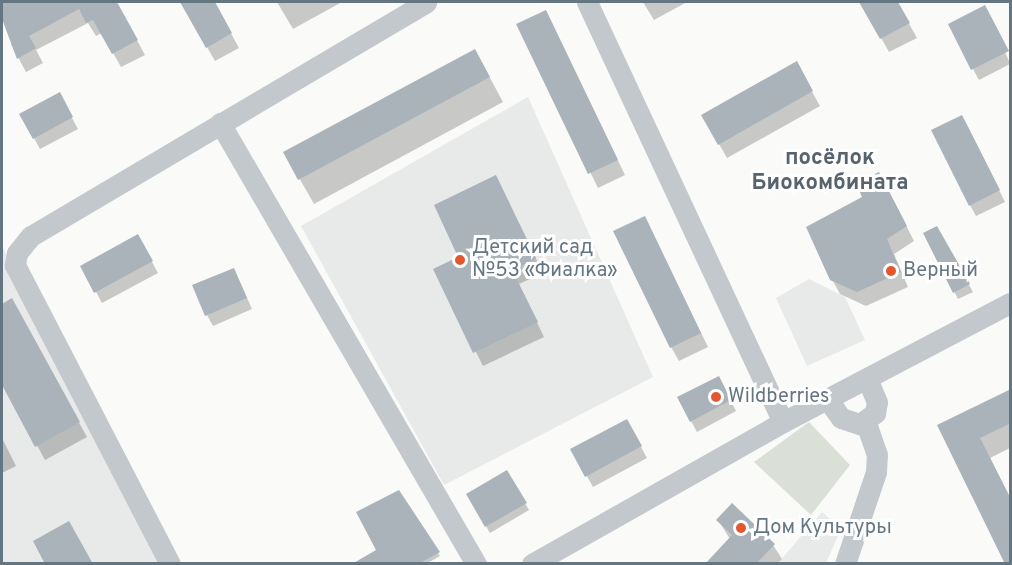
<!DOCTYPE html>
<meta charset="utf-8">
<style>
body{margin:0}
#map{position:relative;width:1012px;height:565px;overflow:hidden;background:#fafaf8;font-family:Overpass,sans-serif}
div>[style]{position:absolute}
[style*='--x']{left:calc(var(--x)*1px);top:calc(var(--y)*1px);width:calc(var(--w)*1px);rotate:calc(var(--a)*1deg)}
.built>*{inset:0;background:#e8e9e9}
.green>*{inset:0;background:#dadfd7}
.shadow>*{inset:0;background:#0003}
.building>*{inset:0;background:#aab3b9}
.minor>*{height:21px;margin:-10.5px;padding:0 10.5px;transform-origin:10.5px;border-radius:10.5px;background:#c3c8cc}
.dots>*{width:16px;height:16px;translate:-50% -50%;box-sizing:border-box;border:3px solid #fff;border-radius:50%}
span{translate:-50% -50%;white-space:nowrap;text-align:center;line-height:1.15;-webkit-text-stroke:6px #fff;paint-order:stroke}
.poi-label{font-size:20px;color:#657683}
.left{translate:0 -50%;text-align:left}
.quarter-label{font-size:22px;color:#57646e;font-weight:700}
.frame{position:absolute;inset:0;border:3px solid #657683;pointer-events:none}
</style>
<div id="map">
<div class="built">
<div style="clip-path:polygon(528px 97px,653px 377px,444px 485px,301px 226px)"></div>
<div style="clip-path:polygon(2px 246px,53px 348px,170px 563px,2px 563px)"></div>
<div style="clip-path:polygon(809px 279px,845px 297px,865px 340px,807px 366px,776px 298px)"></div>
<div style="clip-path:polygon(822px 512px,841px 529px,826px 563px,778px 563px)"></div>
</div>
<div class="green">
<div style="clip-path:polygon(809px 422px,850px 465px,811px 515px,754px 462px)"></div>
</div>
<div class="shadow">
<div style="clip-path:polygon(2px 2px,116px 2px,145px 55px,121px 67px,102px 33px,96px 36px,88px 23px,36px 50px,43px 63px,26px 72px,11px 44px,15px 41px,2px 15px)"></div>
<div style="clip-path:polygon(181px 2px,214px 2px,239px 48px,215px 61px)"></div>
<div style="clip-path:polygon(277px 2px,342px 2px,293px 29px)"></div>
<div style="clip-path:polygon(643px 2px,687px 2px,654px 20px)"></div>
<div style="clip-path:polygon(861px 2px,897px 2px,917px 38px,889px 52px)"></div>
<div style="clip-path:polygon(991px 18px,1010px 64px,979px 80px,973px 69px)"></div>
<div style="clip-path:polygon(518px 25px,553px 26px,625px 175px,598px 188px)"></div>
<div style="clip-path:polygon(796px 63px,820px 106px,727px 158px,703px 116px)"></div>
<div style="clip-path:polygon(489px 76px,503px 102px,314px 204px,285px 153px)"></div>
<div style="clip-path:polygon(59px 94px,78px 129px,40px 149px,34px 138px)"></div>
<div style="clip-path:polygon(968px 127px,1005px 202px,976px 216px,970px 205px)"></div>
<div style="clip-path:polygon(496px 177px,543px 273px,519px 284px,544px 337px,483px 366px,435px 270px,460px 257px)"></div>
<div style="clip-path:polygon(887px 188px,914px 241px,894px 254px,908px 287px,866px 306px,840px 294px,832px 279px)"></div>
<div style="clip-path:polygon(937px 228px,973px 292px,958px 299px,925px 234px)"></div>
<div style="clip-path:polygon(652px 232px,708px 347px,679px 361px,671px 347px)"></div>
<div style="clip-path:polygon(138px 236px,158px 273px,102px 303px,82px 266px)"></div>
<div style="clip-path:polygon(239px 280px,252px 309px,213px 326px,207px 315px)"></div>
<div style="clip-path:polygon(11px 300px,87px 437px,45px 460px,2px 381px,2px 305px)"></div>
<div style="clip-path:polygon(724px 388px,736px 411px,697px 432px,691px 421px)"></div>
<div style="clip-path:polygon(1010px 391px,1010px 448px,990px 458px,1010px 499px,939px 426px)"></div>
<div style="clip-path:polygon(627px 421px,647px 458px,593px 487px,572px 450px)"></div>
<div style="clip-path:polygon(2px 438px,16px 466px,2px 473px)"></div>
<div style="clip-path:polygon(507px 472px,529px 510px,490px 533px,468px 495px)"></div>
<div style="clip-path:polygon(398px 492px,440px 556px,426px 564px,371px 564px)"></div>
<div style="clip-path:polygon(718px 520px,773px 545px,782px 559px,777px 564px,707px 564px,730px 539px)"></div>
</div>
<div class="building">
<div style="clip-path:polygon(2px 2px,117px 2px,138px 40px,112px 54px,93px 20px,86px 23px,79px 9px,29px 36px,36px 48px,17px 59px,2px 19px)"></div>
<div style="clip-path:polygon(180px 2px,215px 2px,232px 33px,206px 48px)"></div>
<div style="clip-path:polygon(859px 2px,898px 2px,910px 23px,880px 39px)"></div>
<div style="clip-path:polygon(985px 5px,1009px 51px,971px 70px,948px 24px)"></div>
<div style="clip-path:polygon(546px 10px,618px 160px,588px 174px,516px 24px)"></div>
<div style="clip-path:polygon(475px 49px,490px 77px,298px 180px,283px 152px)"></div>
<div style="clip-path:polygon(797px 61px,813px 91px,718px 145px,701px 115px)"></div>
<div style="clip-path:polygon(60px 92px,73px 117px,33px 139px,19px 114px)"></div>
<div style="clip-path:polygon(962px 115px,1000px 190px,969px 206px,931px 130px)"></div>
<div style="clip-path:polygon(879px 172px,907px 226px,887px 239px,901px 272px,857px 292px,830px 280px,806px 227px,862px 197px,856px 183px)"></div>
<div style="clip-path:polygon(496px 175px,536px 258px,512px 270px,538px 322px,473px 353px,433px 269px,458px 257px,434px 205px)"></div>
<div style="clip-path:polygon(645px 216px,701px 333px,670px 348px,613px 231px)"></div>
<div style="clip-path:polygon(937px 226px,970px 284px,953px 293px,923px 233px)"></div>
<div style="clip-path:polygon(138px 234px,153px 261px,94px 293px,80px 266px)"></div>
<div style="clip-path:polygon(234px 268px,247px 298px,205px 316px,192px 285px)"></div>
<div style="clip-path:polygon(12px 298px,80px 422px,35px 447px,2px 385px,2px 304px)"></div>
<div style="clip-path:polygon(719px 376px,731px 400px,690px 422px,677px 397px)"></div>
<div style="clip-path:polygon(1011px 389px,1011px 423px,980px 438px,1011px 499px,1011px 564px,1005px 564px,937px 425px)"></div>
<div style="clip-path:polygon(627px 419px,642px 446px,585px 477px,570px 449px)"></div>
<div style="clip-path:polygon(507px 470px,527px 503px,485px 527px,466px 494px)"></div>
<div style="clip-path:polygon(399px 490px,440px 552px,418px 564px,352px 564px,376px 550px,356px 512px)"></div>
<div style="clip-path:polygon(732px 503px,775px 544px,756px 564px,705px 564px,732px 535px,716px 520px)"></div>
<div style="clip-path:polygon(69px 521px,93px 564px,45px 564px,33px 541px)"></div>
</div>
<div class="minor">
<div style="--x:587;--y:2;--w:463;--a:65"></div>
<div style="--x:220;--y:123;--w:510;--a:59.86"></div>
<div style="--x:828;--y:400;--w:22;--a:54"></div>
<div style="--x:841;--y:418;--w:20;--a:18"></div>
<div style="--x:860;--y:424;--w:19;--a:-36"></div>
<div style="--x:875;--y:413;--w:11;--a:-80"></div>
<div style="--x:877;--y:402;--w:25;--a:-113"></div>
<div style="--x:170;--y:564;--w:337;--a:-117.4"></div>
<div style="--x:15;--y:265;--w:12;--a:-81"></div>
<div style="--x:17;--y:253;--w:22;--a:-51"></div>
<div style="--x:31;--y:236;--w:459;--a:-30.6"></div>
<div style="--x:532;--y:564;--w:288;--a:-29.5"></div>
<div style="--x:783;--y:422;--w:256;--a:-27.7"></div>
<div style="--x:845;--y:564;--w:97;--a:-71.4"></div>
<div style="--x:876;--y:472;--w:17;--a:-87"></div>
<div style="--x:877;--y:455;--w:36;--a:-109"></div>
</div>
<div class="dots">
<div style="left:460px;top:260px;background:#e4572e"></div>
<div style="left:891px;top:271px;background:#e4572e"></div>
<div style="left:716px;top:397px;background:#e4572e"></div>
<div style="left:741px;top:528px;background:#e4572e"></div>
</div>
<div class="poi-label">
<span class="left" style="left:472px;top:260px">Детский сад<br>№53 «Фиалка»</span>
<span class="left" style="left:903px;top:271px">Верный</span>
<span class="left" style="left:728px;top:397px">Wildberries</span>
<span class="left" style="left:753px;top:528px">Дом Культуры</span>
</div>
<div class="quarter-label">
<span style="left:830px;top:171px">посёлок<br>Биокомбината</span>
</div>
<div class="frame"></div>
</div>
